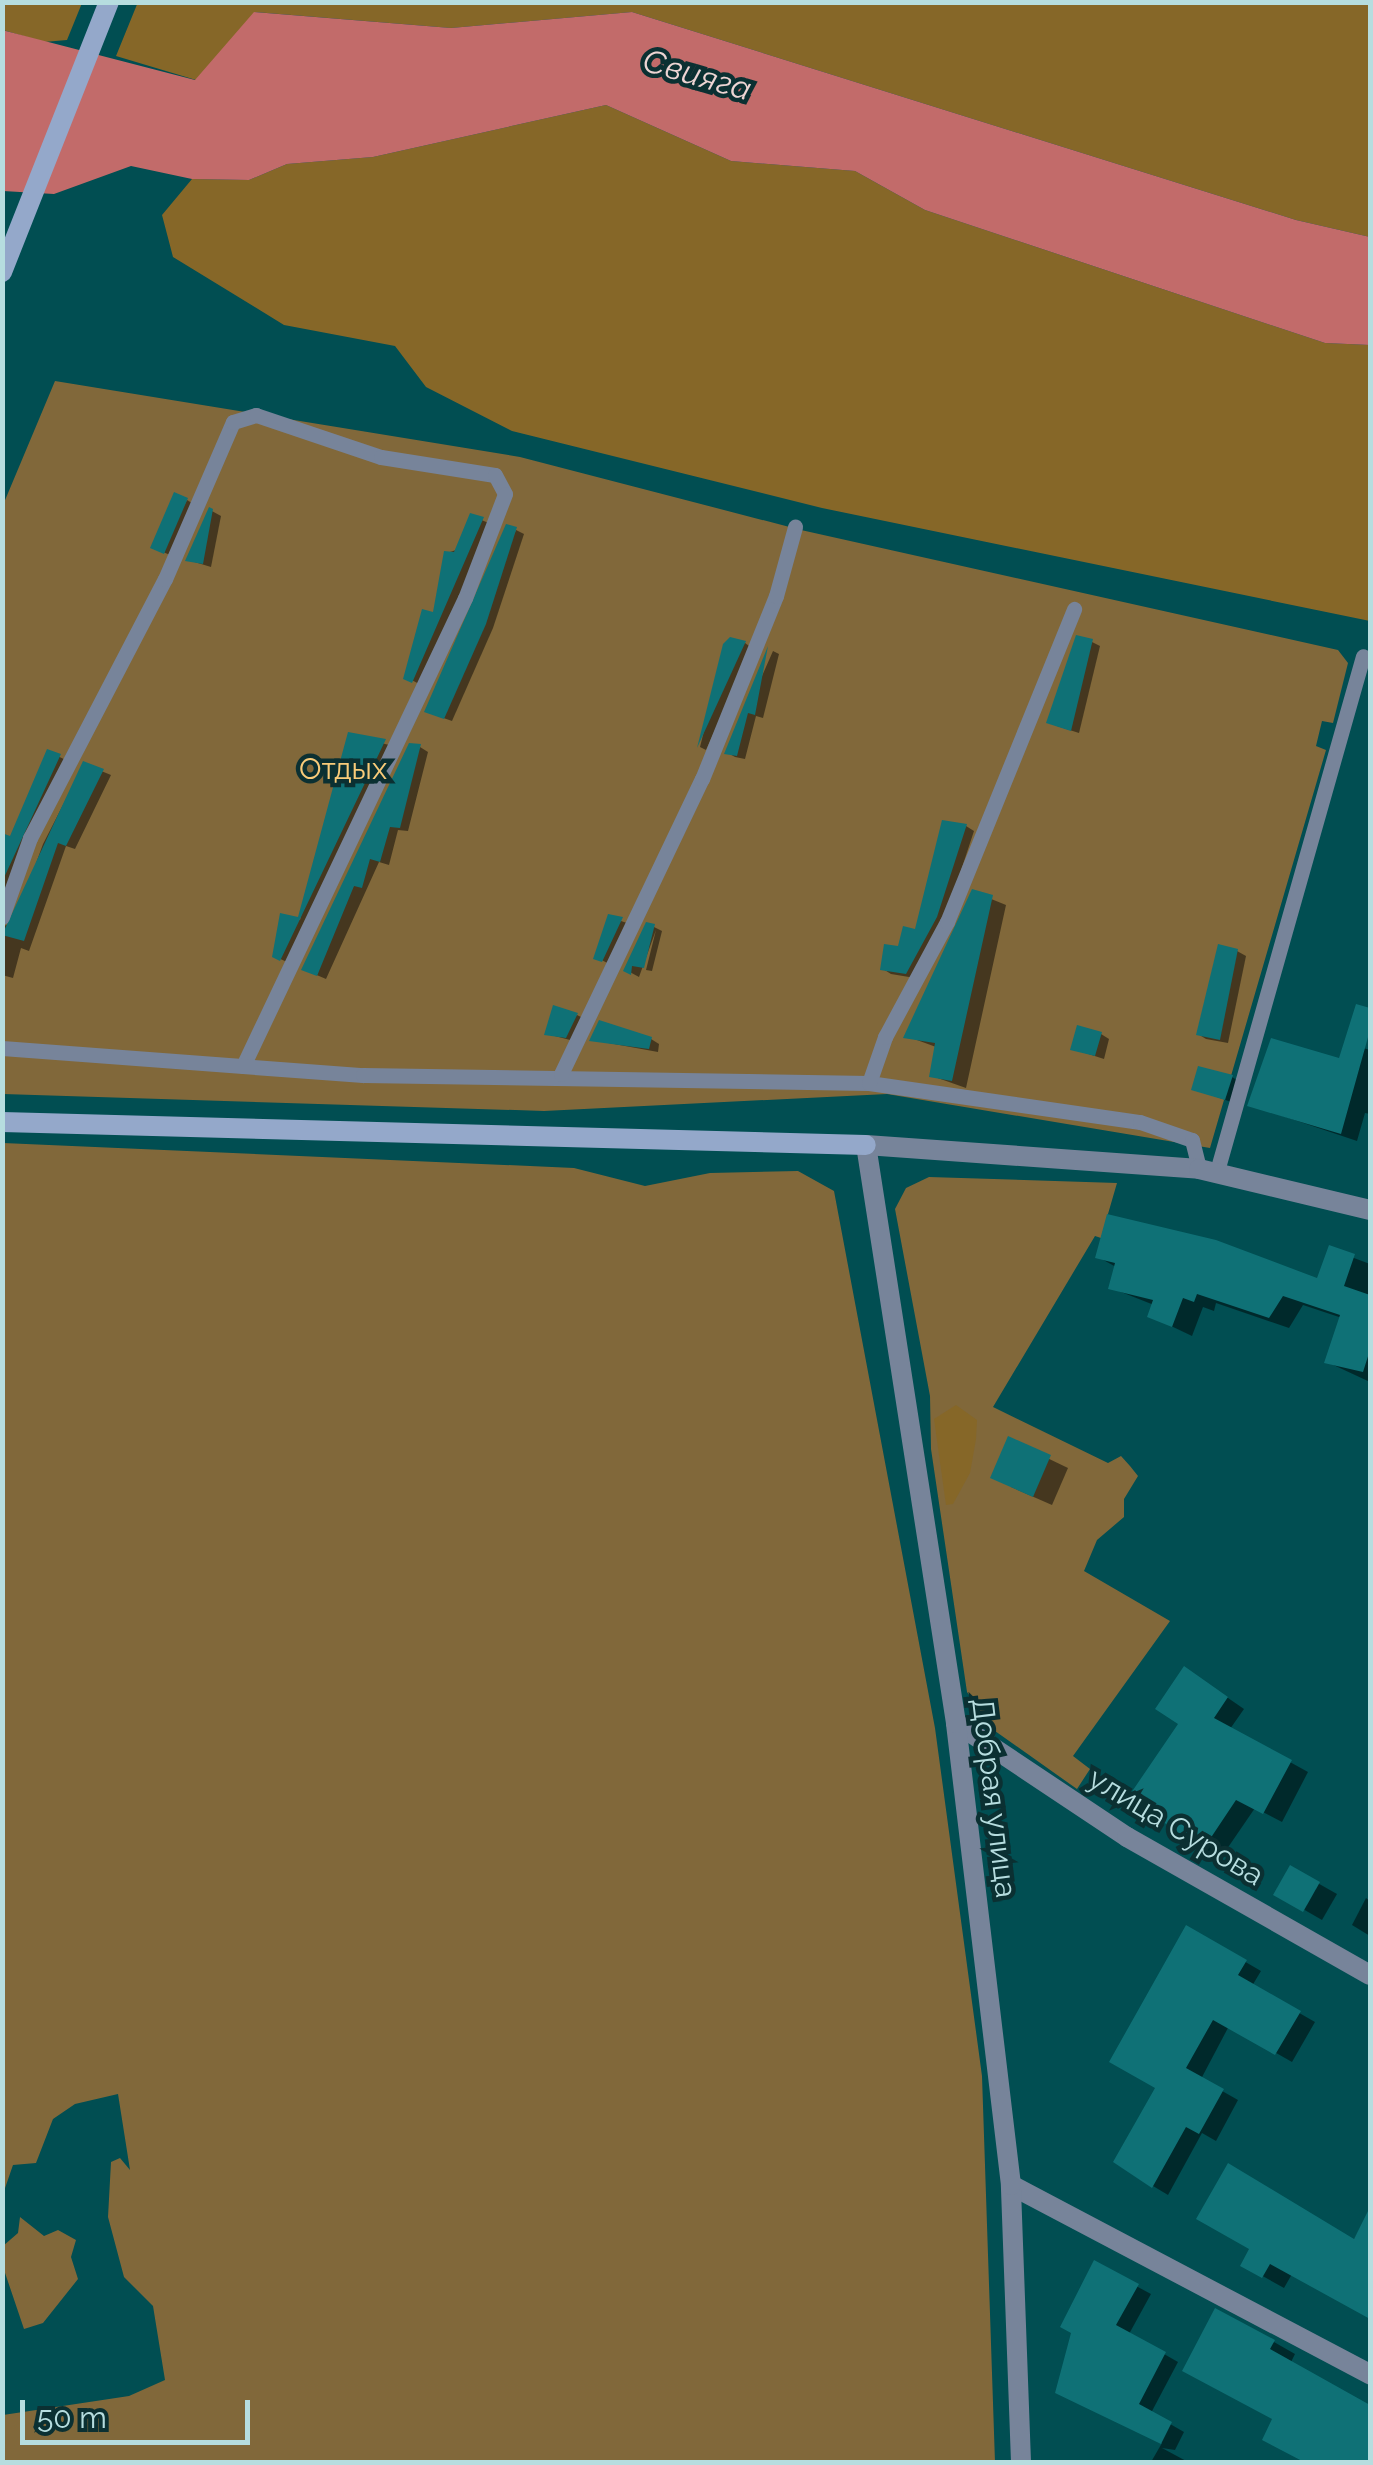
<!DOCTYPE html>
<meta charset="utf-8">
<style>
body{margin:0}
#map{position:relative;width:1373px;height:2465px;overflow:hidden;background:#014e52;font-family:Raleway,sans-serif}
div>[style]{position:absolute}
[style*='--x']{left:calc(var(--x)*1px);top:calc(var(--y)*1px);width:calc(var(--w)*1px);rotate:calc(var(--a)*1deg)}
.green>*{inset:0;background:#81683a}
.forest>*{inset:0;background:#866728}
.water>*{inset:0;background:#c26b6a}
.shadow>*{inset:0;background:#0007}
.building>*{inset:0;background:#0f7176}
.lane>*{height:15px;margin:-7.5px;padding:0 7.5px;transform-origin:7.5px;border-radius:7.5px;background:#77849a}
.street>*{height:20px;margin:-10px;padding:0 10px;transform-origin:10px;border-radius:10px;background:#77849a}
.secondary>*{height:20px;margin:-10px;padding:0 10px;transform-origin:10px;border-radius:10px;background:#94a8ca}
span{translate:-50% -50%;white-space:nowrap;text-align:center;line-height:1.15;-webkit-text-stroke:9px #0b3032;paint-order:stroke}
.park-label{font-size:30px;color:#f9cb79}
.street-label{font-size:30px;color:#b6dddf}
.water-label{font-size:32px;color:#eed5d4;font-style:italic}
.frame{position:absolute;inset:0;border:5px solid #b6dddf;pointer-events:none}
.scale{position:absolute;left:20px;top:2400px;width:230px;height:45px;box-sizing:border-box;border:5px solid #b6dddf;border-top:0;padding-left:12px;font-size:30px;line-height:35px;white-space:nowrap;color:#b6dddf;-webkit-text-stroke:8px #0b3032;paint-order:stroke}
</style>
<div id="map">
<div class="green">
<div style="clip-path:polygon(55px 381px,520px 457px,801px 530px,1338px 650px,1348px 663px,1333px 723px,1322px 721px,1316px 746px,1326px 750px,1210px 1148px,887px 1094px,544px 1111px,3px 1094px,3px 505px)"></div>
<div style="clip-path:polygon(3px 1143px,574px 1168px,645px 1186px,710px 1173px,798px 1171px,834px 1191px,935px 1728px,982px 2076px,995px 2462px,3px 2462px,3px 2415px,129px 2396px,165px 2380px,153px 2306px,124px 2277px,108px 2217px,111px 2162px,120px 2158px,130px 2170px,118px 2094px,75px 2104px,53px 2119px,36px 2163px,13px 2165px,3px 2194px)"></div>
<div style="clip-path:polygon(929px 1177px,1117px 1183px,1101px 1238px,1095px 1236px,993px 1407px,1108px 1463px,1121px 1456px,1130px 1466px,1138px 1476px,1124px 1499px,1124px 1517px,1097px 1540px,1084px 1571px,1170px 1621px,1073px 1756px,1090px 1769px,1077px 1789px,995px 1731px,967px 1692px,931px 1449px,930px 1396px,895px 1209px,906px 1188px)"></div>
<div style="clip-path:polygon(20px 2217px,44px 2236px,58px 2230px,76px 2240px,71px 2257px,78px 2279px,43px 2323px,24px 2329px,2px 2264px,3px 2246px,18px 2233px)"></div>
</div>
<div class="forest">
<div style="clip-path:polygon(138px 2px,1370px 3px,1370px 237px,1296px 220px,632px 12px,451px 28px,255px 12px,196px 80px,116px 56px)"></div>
<div style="clip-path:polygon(2px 3px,82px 3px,67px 40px,44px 42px,3px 30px)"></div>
<div style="clip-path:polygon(606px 105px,731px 161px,855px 171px,925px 210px,1325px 343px,1370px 345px,1370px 621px,822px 508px,512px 431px,426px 387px,395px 346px,284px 325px,173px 257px,162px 215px,192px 179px,249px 180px,287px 164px,373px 157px)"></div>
<div style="clip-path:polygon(956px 1405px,977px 1420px,976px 1439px,970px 1473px,953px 1504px,946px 1505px,934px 1419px)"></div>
</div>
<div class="water">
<div style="clip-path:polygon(254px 12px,451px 28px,632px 12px,1296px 220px,1370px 237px,1370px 345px,1325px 343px,925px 210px,855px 171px,731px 161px,606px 105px,373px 157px,287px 164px,249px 180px,192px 179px,131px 166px,54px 194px,3px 191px,2px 30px,195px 80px)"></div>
</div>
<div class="shadow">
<div style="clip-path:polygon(187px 500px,195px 505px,172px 556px,161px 551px)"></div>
<div style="clip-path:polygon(210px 510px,221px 516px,211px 567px,188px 560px)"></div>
<div style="clip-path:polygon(472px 516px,491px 524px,421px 685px,406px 677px,435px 615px,447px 553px,459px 549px)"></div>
<div style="clip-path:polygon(516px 530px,524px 534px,493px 628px,452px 721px,435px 715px)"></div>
<div style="clip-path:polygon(1092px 642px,1100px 646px,1079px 733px,1057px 726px)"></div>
<div style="clip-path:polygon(745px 643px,752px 648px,706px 750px,700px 747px,725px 646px)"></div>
<div style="clip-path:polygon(773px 651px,779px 654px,763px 718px,756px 716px,745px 759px,735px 757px,728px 753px)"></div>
<div style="clip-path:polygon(350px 735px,393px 746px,289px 963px,274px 956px,282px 916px,300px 920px)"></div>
<div style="clip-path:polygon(420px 747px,428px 752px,408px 831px,398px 830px,389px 865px,379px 862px,326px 979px,312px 973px)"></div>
<div style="clip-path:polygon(49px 752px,68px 761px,26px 841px,2px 908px,2px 838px,11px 839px)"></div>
<div style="clip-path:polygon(84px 764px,111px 775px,75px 849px,66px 846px,29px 951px,21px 948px,13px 978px,2px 975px,2px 926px,14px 924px,43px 844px)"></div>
<div style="clip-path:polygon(966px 826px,974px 831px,944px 922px,915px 978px,891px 974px,883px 969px,917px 932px)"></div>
<div style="clip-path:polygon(974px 892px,1006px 905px,966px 1088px,932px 1076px,936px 1047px,906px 1036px)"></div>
<div style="clip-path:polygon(609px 917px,630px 924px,611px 965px,596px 957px)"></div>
<div style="clip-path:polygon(654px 927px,662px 931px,652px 971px,646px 970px,656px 930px,639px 977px,626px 970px)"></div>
<div style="clip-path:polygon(1237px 951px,1246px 956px,1228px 1043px,1206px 1039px,1198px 1034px)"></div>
<div style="clip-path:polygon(577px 1015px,585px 1019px,574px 1041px,547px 1034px)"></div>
<div style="clip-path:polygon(1101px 1034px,1109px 1039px,1104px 1059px,1073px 1049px)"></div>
<div style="clip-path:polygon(651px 1039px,659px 1044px,658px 1052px,592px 1040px)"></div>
<div style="clip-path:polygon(1346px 1043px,1370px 1050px,1370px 1114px,1365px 1113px,1357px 1141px,1250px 1105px,1340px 1061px)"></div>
<div style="clip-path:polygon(1232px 1077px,1240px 1082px,1234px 1103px,1194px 1089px)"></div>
<div style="clip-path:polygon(1330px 1249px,1370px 1264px,1370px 1382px,1327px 1362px,1342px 1318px,1303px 1305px,1289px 1328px,1216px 1303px,1214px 1311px,1203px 1307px,1192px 1336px,1150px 1316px,1154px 1305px,1111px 1288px,1116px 1267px,1098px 1257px,1319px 1282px)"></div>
<div style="clip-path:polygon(1010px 1440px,1068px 1468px,1052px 1505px,1011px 1487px)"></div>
<div style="clip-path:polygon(1202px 1680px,1244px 1709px,1230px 1729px,1308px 1772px,1282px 1822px,1255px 1808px,1218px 1862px,1201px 1852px,1182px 1724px)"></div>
<div style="clip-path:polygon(1291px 1868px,1337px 1894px,1322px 1920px,1277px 1894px)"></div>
<div style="clip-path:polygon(1366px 1898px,1370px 1901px,1370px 1936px,1352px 1925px)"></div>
<div style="clip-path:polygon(1187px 1928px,1261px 1971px,1252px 1986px,1315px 2022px,1292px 2062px,1229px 2026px,1201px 2079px,1238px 2100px,1216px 2141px,1202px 2133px,1168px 2195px,1153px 2186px,1158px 2087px)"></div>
<div style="clip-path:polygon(1370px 2211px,1370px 2314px,1292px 2274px,1284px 2288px,1243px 2265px,1353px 2241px)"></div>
<div style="clip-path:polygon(1095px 2264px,1151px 2294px,1129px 2334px,1178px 2362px,1151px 2413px,1184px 2432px,1175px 2450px,1162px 2448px,1188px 2462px,1151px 2462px,1162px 2443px,1072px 2400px)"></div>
<div style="clip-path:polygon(1274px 2342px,1295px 2354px,1290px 2364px,1370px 2407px,1370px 2462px,1307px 2462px,1265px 2439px,1275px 2419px,1207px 2383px)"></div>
</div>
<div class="building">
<div style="clip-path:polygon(174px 492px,188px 498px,164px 554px,150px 548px)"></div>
<div style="clip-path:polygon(209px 507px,213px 509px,203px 564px,185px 561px)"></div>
<div style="clip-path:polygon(470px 513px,484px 517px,412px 683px,403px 679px,422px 609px,433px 612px,444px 551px,454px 552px)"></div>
<div style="clip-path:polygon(506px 524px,517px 527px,486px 624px,444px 719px,424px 712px)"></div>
<div style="clip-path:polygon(1076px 635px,1093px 639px,1071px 731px,1046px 723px)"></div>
<div style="clip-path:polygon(730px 637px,746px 641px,697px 748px,723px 644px)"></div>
<div style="clip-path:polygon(768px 646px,755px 715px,748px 713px,737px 756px,724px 754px)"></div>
<div style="clip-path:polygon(348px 732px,386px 739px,280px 961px,272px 957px,280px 913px,298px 917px)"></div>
<div style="clip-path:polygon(409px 743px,421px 744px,400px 828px,390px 827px,380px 862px,370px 859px,362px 888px,354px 886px,317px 976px,301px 970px)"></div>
<div style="clip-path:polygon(47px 749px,61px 754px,2px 882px,2px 833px,10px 836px)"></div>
<div style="clip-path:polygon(83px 761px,104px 769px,66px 846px,58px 843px,24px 941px,2px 935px)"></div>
<div style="clip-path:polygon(942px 820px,967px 824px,937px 917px,906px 974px,880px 970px,884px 944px,898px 946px,903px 926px,915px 929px)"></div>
<div style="clip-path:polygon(972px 889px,993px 895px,952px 1081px,929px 1077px,935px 1043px,903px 1038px)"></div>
<div style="clip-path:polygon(608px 914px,623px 917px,602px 962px,593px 959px)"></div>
<div style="clip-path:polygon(646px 922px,655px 924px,644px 968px,632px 966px,631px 975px,623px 971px)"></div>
<div style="clip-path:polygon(1218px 944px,1238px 949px,1220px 1040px,1196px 1035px)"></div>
<div style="clip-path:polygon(1356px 1004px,1370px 1008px,1370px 1030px,1341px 1134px,1247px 1106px,1271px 1038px,1339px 1058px)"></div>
<div style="clip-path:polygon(553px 1005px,578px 1013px,566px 1038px,544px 1035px)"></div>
<div style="clip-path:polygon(599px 1020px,652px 1037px,649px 1049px,589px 1041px)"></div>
<div style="clip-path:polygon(1077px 1025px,1102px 1032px,1095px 1056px,1070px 1050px)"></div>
<div style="clip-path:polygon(1198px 1066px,1233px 1075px,1225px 1100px,1191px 1090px)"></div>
<div style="clip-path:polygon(1107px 1214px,1216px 1240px,1317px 1278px,1329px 1245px,1355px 1254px,1344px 1286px,1370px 1295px,1370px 1350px,1363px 1372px,1324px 1363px,1340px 1315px,1283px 1296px,1269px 1318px,1197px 1294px,1194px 1302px,1183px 1298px,1172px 1327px,1147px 1317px,1153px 1300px,1108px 1289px,1115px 1263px,1095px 1258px)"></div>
<div style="clip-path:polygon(1008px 1436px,1051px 1455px,1033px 1497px,990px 1478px)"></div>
<div style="clip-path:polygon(1184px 1666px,1228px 1697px,1214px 1718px,1292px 1760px,1263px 1814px,1236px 1800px,1200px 1854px,1131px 1793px,1178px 1724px,1155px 1709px)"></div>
<div style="clip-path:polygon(1290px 1865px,1320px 1882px,1303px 1912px,1273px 1895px)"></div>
<div style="clip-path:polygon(1186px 1925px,1247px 1960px,1238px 1975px,1301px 2011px,1275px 2055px,1213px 2020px,1186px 2068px,1224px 2089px,1199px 2134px,1186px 2127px,1152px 2188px,1113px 2162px,1155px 2088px,1109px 2062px)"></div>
<div style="clip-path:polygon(1228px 2163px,1354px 2239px,1370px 2207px,1370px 2319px,1270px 2264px,1262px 2278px,1240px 2266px,1249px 2249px,1196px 2219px)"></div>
<div style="clip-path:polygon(1094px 2260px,1139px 2284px,1116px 2325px,1166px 2352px,1139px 2404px,1172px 2422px,1161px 2444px,1055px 2393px,1071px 2333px,1060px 2327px)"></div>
<div style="clip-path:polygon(1215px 2308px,1275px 2340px,1270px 2349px,1370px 2405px,1370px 2462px,1304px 2462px,1262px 2440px,1272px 2419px,1182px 2371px)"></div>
</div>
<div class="lane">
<div style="--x:2;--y:917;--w:84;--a:-70.5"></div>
<div style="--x:30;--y:838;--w:292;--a:-62.5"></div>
<div style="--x:165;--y:579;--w:171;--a:-66.6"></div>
<div style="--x:233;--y:422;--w:24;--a:-17"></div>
<div style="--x:256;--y:415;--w:132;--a:18.6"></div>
<div style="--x:381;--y:457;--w:115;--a:9"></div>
<div style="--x:495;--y:475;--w:21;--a:62"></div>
<div style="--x:505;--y:494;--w:111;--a:111"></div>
<div style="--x:465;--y:598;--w:518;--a:115.38"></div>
<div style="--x:2;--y:1048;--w:362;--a:4.3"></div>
<div style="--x:363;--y:1075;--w:506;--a:0.91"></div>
<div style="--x:869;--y:1083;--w:274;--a:8.2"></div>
<div style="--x:1140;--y:1122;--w:55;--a:19.1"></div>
<div style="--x:1192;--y:1140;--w:30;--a:76"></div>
<div style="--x:561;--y:1074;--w:327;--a:-64.5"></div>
<div style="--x:702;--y:779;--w:197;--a:-68"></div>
<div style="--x:776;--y:596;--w:72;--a:-74.6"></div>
<div style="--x:869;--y:1083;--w:49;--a:-70.8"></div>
<div style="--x:885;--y:1037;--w:131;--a:-61.7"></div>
<div style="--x:947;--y:922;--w:338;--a:-67.9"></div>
<div style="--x:1217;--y:1171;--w:535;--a:-74.17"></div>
</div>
<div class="street">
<div style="--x:956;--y:1723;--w:206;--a:33.7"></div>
<div style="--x:1127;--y:1837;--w:279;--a:29.6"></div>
<div style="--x:1011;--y:2185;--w:406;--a:27.8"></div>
<div style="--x:1021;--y:2462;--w:277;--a:-92.1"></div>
<div style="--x:1011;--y:2185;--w:465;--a:-96.8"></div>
<div style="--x:956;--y:1723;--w:585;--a:-98.85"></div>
<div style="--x:866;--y:1145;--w:334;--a:4.1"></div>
<div style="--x:1199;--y:1169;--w:176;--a:13.5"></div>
</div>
<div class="secondary">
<div style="--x:2;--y:272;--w:290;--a:-68.4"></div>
<div style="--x:2;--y:1122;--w:864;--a:1.52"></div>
</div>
<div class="park-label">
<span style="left:343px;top:769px">Отдых</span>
</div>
<div class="street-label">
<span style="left:994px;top:1798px;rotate:83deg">Добрая улица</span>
<span style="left:1176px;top:1827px;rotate:31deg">улица Сурова</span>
</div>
<div class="water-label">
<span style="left:697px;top:75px;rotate:16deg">Свияга</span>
</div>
<div class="frame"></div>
<div class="scale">50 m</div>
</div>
